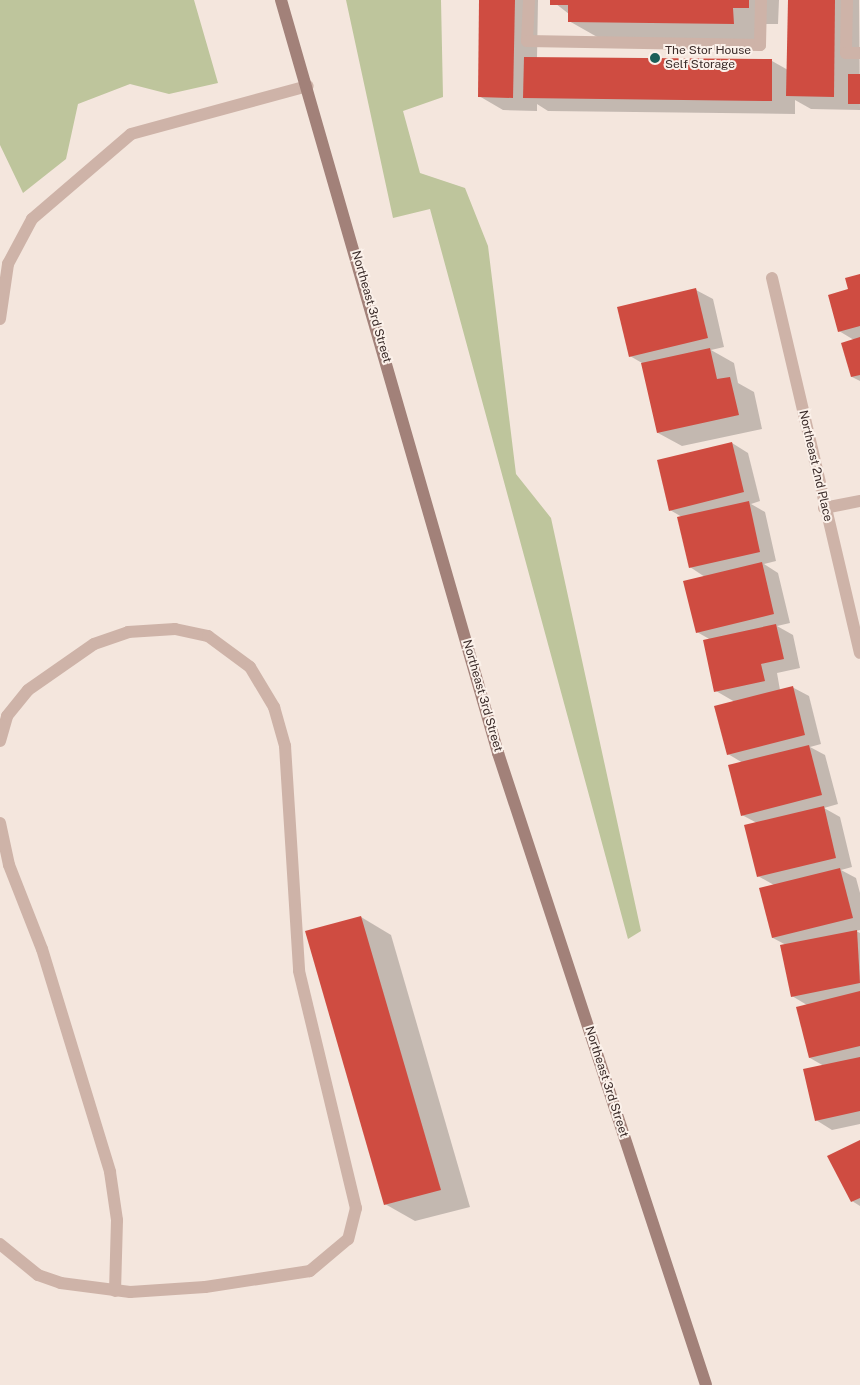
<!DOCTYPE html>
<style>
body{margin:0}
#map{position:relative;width:860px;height:1385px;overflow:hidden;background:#f4e6dd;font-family:"Public Sans",sans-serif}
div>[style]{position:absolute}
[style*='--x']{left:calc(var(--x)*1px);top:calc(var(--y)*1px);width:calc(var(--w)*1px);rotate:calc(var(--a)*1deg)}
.green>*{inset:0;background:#bec59c}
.shadow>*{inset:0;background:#0003}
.building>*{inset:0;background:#cf4c41}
.service>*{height:12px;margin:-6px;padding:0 6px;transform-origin:6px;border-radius:6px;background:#ceb3a8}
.minor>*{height:12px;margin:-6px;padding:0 6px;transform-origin:6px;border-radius:6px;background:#ceb3a8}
.secondary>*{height:12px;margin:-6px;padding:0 6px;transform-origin:6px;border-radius:6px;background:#a28179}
.dots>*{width:14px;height:14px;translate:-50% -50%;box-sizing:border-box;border:2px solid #fbf1ea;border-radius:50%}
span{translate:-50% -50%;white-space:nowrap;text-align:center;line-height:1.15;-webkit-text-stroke:4px #fbf1ea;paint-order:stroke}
.poi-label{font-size:12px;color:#3a2b29}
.left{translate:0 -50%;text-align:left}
.street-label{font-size:12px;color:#3a2b29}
</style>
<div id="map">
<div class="green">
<div style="clip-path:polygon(0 0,194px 0,218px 83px,169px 94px,130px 84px,78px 104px,66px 159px,23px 193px,0 145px)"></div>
<div style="clip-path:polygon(346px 0,441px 0,443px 97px,403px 111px,420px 173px,465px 188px,488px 246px,516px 474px,551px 518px,641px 931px,628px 939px,430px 209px,393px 218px)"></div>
</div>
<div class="shadow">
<div style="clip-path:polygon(480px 0,538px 0,537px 58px,772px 61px,788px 70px,789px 0,859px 0,860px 110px,811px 109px,795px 100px,795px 114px,548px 111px,537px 104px,537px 111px,503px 110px,479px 96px)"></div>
<div style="clip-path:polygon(551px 0,779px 0,778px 24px,763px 24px,763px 40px,599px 38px,569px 21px,569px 14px)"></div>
<div style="clip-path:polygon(860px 275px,860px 381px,852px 377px,854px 340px,839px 331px,849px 290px)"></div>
<div style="clip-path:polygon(696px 290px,713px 299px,724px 347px,711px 350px,734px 363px,738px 383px,754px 392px,762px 429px,682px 446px,658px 433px,642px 363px,630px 356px)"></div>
<div style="clip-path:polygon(732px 443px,748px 453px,760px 501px,751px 504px,765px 512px,776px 561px,764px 564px,778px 573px,790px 623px,777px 626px,793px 635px,800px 668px,777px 673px,780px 690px,792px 687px,809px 696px,821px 744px,810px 747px,825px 755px,838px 804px,824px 808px,840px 817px,852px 867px,841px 870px,856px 878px,860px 893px,860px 930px,856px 931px,860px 933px,860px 1124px,832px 1130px,816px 1120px,824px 1066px,810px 1058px,807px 1005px,792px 996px,786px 945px,773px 938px,774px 885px,758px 876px,757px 823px,742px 815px,743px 763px,728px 754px,735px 702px,716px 691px,711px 640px,697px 632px,705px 577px,690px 567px,682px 517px,670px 510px)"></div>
<div style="clip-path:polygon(361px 917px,391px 935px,470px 1207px,415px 1221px,385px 1204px)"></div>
<div style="clip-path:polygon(860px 1141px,860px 1206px,852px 1201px)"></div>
</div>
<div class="building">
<div style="clip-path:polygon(479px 0,515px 0,513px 98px,478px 97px)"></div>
<div style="clip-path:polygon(550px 0,749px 0,749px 8px,733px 8px,734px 24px,568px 22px,568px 5px,550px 5px)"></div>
<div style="clip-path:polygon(788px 0,835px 0,834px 97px,786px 96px)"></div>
<div style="clip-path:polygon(524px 57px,772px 59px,772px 101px,523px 98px)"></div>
<div style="clip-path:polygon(848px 74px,860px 74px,860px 104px,848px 104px)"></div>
<div style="clip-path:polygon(860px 274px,860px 326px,838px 332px,828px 295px,848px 289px,845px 278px)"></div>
<div style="clip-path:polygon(696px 288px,708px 338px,629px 357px,617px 307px)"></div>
<div style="clip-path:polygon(860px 337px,860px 375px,851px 377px,841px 343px)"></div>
<div style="clip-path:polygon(710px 348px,717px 379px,730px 377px,739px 415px,657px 433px,641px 363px)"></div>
<div style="clip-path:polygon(732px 442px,744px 492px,669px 511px,657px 460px)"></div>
<div style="clip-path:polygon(749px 501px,760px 552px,689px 568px,677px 517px)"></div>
<div style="clip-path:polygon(762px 562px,774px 614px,696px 633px,683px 581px)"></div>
<div style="clip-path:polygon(776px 624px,784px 659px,761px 664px,765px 681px,714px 692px,703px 640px)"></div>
<div style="clip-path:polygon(793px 686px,805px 735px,727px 755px,714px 706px)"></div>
<div style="clip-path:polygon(809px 745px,822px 795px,741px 816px,728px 765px)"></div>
<div style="clip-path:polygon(824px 806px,836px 858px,757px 877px,744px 825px)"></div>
<div style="clip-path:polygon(840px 868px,853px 918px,772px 938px,759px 888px)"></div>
<div style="clip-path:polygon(361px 916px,441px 1190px,384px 1205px,305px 931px)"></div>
<div style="clip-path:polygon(857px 930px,860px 983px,791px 997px,780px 945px)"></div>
<div style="clip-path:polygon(860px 991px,860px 1046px,809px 1058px,796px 1007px)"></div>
<div style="clip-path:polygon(860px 1057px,860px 1111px,815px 1121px,803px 1069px)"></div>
<div style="clip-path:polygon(860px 1140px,860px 1198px,851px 1202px,827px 1156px)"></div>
</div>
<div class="service">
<div style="--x:529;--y:0;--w:41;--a:92.8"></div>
<div style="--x:527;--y:41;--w:233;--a:1"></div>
<div style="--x:760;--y:45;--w:45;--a:-88.7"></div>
<div style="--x:847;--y:0;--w:53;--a:91.1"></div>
<div style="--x:846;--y:53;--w:14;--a:0"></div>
<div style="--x:0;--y:319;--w:56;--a:-81.7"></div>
<div style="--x:8;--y:264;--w:51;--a:-61.9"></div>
<div style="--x:32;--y:219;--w:130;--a:-40.6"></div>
<div style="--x:131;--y:134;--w:183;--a:-15.2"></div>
<div style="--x:0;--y:741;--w:26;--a:-74"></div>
<div style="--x:7;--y:716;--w:33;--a:-51"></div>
<div style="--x:28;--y:690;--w:80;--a:-34.9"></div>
<div style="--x:94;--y:644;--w:36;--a:-19"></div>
<div style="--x:128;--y:632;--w:47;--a:-3.7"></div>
<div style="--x:175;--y:629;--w:34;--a:12"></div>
<div style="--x:208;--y:636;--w:52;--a:36.4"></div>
<div style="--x:250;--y:667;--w:47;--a:59"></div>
<div style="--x:274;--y:707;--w:41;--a:74.2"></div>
<div style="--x:285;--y:746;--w:225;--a:86.4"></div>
<div style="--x:299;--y:971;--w:244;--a:76.5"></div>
<div style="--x:356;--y:1208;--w:32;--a:104"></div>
<div style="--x:348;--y:1239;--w:50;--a:139.9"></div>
<div style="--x:310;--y:1271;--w:106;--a:171.3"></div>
<div style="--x:205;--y:1287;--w:75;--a:176.2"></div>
<div style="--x:130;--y:1292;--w:70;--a:-172.6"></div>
<div style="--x:61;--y:1283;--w:24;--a:-161"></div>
<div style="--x:38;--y:1275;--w:49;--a:-140.8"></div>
<div style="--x:0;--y:823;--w:43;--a:77.9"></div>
<div style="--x:9;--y:865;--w:90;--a:68.6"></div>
<div style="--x:42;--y:949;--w:233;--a:73"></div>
<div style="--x:110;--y:1172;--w:49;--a:81.7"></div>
<div style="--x:117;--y:1220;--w:71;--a:91.6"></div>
</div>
<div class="minor">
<div style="--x:772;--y:278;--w:385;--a:76.8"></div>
<div style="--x:824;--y:508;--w:37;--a:-11"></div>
</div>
<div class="secondary">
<div style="--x:281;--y:0;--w:784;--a:73.92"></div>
<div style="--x:498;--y:753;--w:665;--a:71.78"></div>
</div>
<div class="dots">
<div style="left:655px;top:58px;background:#1b5f58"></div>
</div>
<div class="poi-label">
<span class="left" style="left:665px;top:58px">The Stor House<br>Self Storage</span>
</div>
<div class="street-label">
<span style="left:371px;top:307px;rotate:74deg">Northeast 3rd Street</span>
<span style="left:815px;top:466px;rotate:77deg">Northeast 2nd Place</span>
<span style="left:482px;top:696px;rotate:74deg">Northeast 3rd Street</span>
<span style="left:606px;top:1082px;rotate:72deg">Northeast 3rd Street</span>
</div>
</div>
